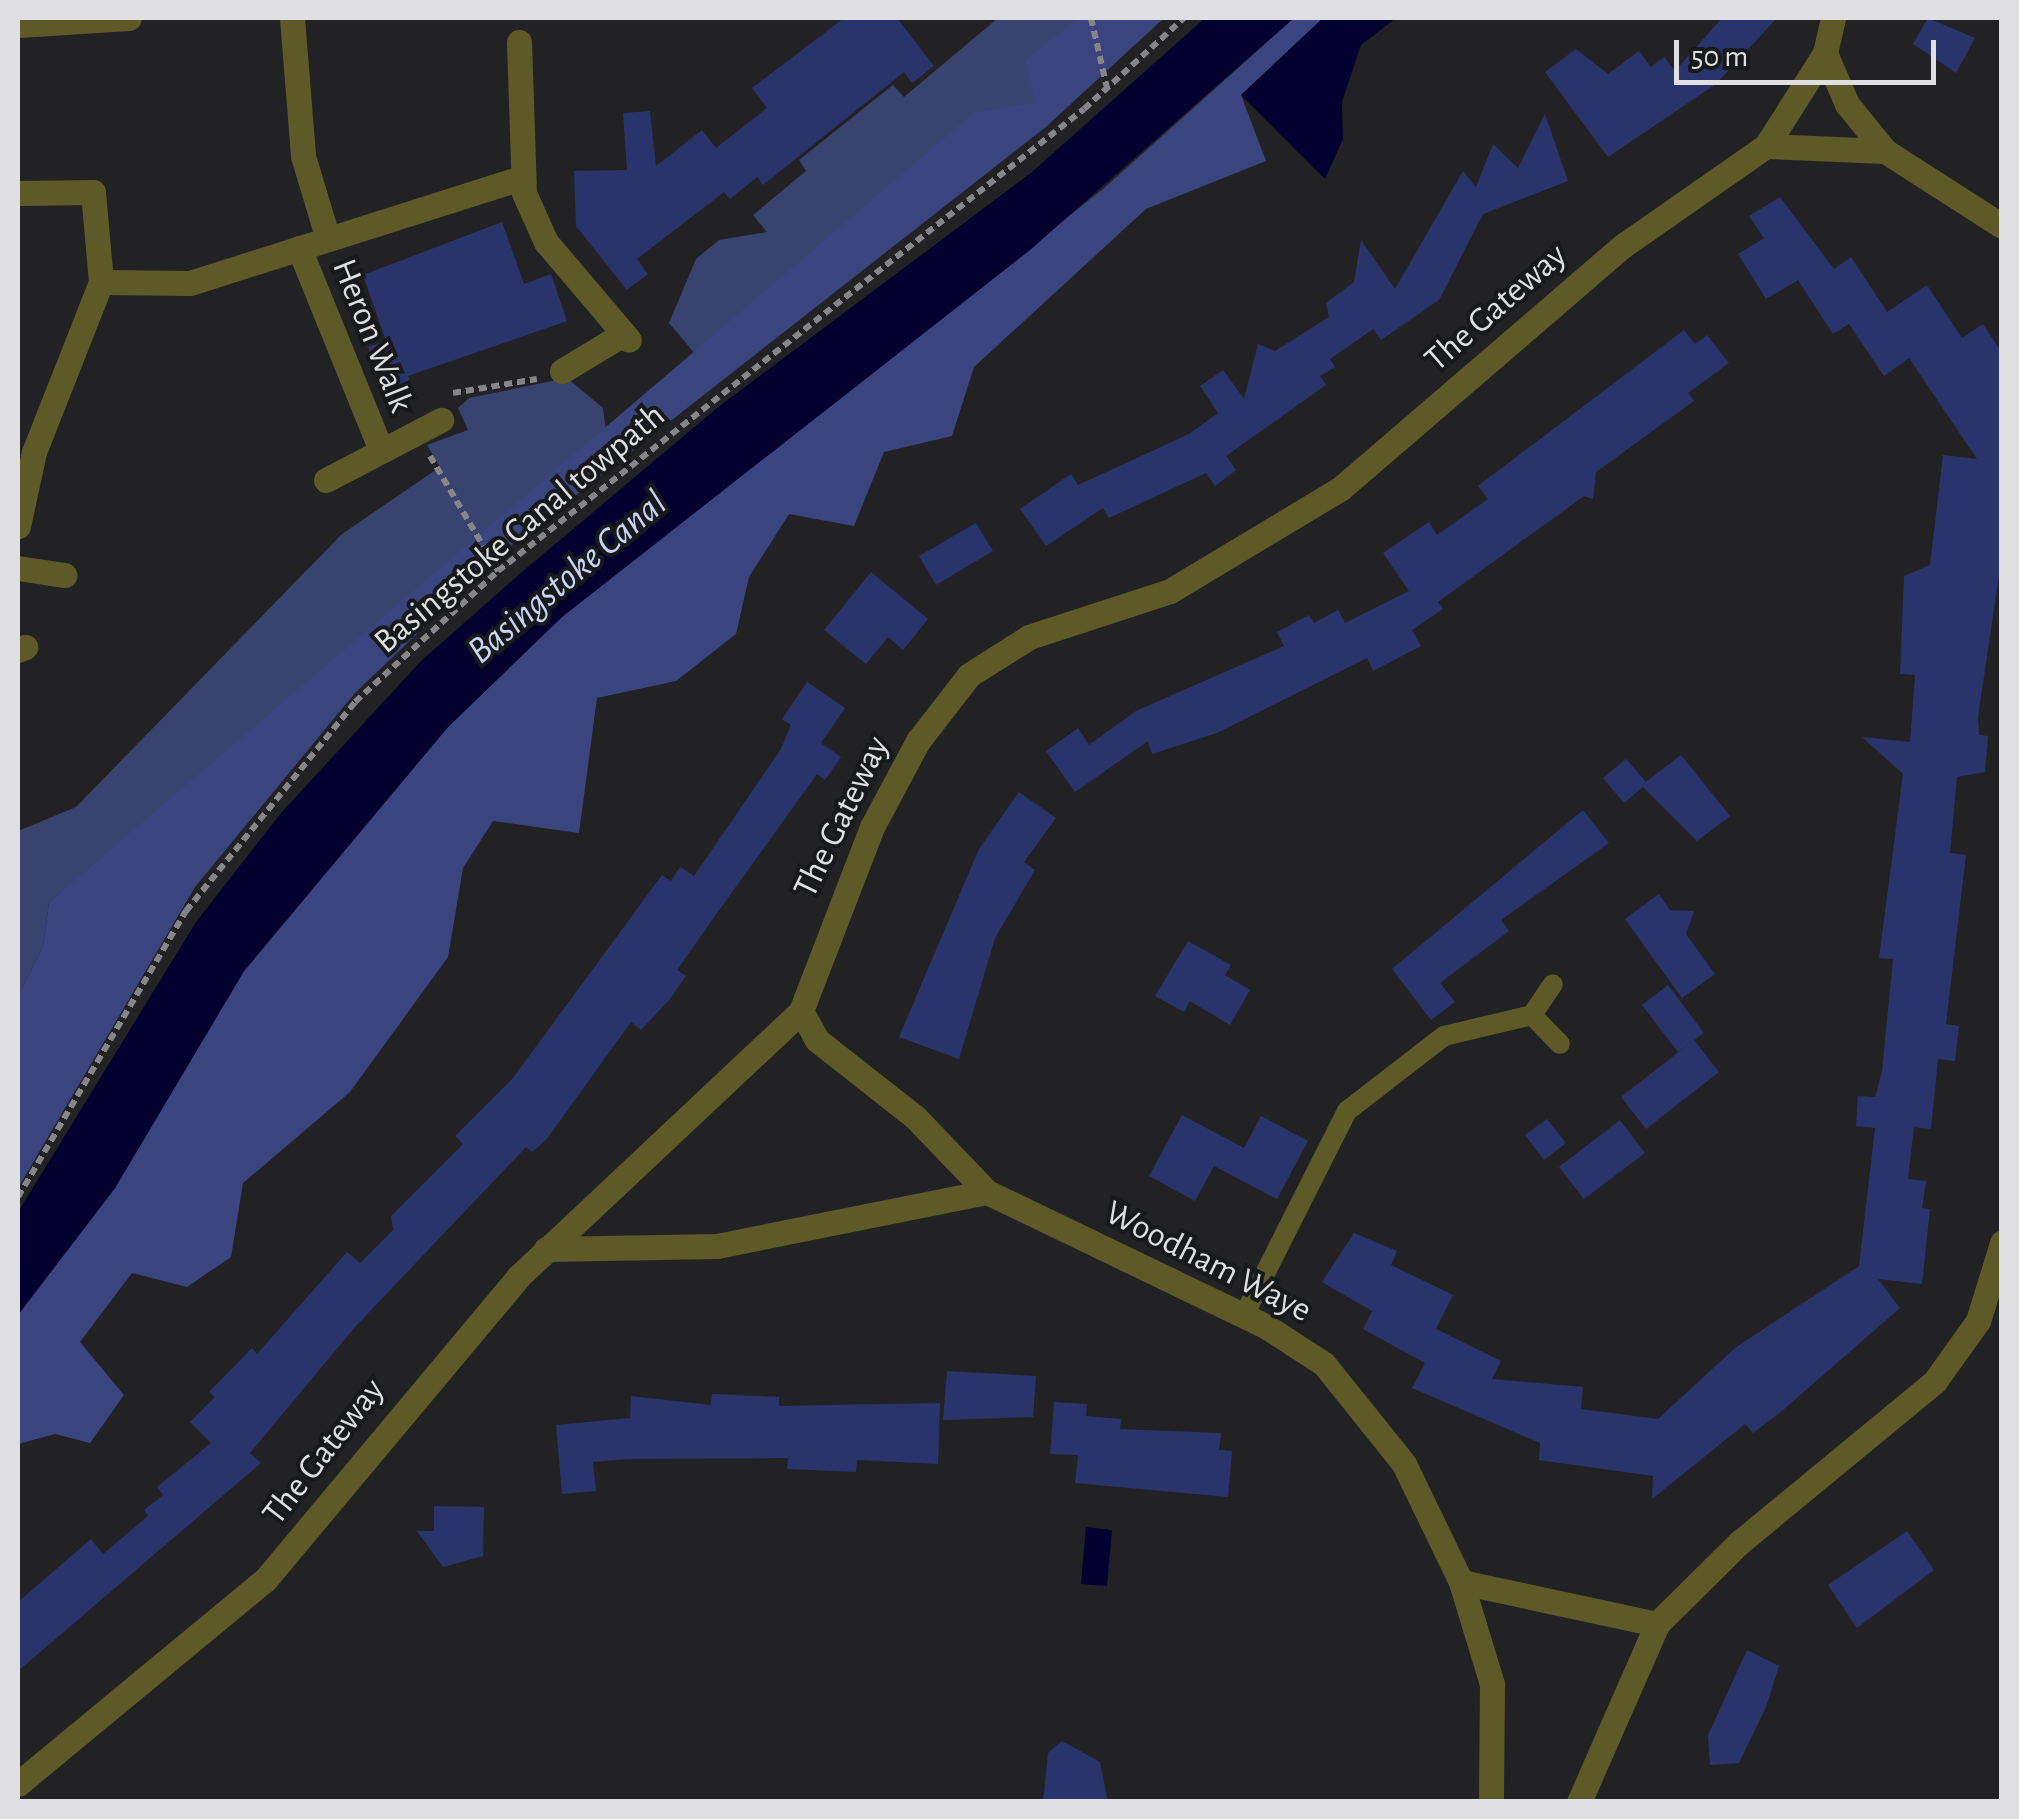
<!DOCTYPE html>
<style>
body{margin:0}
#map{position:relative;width:2019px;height:1819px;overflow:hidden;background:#222225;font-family:"Alegreya Sans",sans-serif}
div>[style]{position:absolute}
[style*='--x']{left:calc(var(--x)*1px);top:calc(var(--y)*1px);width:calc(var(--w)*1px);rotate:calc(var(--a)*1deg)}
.green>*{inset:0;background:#394370}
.forest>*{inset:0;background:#3a4580}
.water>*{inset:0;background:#04002f}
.building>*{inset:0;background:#2a346c}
.path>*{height:6px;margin-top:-3px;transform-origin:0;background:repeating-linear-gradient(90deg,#868689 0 8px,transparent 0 13px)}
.lane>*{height:20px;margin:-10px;padding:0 10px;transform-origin:10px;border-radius:10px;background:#5e5a27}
.street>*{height:25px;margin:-12.5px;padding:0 12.5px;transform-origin:12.5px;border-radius:12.5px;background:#5e5a27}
span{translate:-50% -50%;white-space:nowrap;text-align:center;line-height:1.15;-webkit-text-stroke:8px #18191b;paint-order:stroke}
.street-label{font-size:35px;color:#dfdfe1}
.water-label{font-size:38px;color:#c9d3f7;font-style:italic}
.frame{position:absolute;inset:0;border:20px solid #dfdfe1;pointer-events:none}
.scale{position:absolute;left:1674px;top:40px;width:262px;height:45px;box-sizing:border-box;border:5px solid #dfdfe1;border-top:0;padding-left:12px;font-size:30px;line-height:35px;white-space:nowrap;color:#dfdfe1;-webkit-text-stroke:8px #18191b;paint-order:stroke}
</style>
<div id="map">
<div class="green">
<div style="clip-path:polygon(998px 18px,1164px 18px,719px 382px,669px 323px,696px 259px,719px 240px,767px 232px,753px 215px,806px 171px,799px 160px,893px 85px,904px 97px)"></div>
<div style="clip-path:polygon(567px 378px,603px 408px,606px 432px,49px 902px,43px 947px,18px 996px,18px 831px,76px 807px,342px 534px,440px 467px,427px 445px,468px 430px,458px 408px,469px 398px)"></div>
</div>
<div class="forest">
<div style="clip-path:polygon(1079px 18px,1164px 18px,1047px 126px,502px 553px,355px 693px,195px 887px,18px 1188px,18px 996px,43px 947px,49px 902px,975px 112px,1035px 103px,1025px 60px)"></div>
<div style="clip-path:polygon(1294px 18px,1323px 18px,1241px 95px,1266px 161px,1146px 209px,974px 367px,952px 436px,884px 452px,854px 526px,789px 514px,749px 577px,736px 634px,676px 681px,597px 698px,579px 833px,493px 821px,463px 868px,448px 957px,350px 1092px,243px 1183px,231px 1257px,187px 1287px,132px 1273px,80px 1342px,124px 1395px,90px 1443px,55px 1434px,18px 1444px,18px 1315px,115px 1188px,244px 971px,448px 727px,562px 617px,1103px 189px)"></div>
</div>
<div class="water">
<div style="clip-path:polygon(1205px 18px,1294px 18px,1030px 250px,562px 617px,448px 727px,244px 971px,115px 1188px,18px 1315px,18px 1212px,196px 922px,281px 813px,421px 661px,522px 572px,717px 408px,1032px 172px)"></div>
<div style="clip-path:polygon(1323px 18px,1396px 18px,1361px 45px,1342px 102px,1343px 139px,1325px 179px,1241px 95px)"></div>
<div style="clip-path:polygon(1086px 1527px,1112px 1530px,1107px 1586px,1081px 1584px)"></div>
</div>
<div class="building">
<div style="clip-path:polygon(844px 18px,897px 18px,934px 66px,912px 83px,904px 72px,763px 185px,757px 177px,730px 199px,724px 192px,637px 259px,648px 274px,627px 290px,576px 226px,574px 171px,627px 170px,623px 113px,650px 111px,656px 166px,702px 130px,716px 148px,767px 108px,752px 88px)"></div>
<div style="clip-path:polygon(1722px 18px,1777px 18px,1716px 84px,1608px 157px,1545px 72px,1576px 49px,1608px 74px,1639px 51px,1651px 67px,1664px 57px,1675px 71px)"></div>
<div style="clip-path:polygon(1928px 18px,1975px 38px,1956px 73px,1913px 44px)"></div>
<div style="clip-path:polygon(1545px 114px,1568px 181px,1483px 214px,1439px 300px,1381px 340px,1373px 329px,1330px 359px,1335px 367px,1320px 376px,1326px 385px,1226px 456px,1236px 470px,1215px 486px,1206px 473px,1109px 518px,1103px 508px,1046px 546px,1020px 509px,1071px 474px,1078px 485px,1189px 434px,1218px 413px,1200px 386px,1223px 370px,1244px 399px,1258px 344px,1275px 351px,1329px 317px,1326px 303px,1354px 282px,1361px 240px,1395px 289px,1463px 171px,1476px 187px,1493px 144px,1518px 168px)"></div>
<div style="clip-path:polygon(1780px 197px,1834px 269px,1851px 257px,1887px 312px,1927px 285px,1962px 338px,1983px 324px,2002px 353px,2002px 555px,1978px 717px,1979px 735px,1988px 736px,1985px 772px,1957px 777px,1950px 853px,1966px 855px,1946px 1024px,1959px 1026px,1955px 1061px,1938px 1059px,1931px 1129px,1914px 1127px,1908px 1179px,1926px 1181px,1922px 1208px,1930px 1209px,1922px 1284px,1878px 1279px,1900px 1308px,1783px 1410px,1753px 1433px,1745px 1424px,1652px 1499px,1653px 1476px,1539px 1460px,1540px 1443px,1412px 1388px,1425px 1363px,1363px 1329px,1372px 1311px,1322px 1282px,1354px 1233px,1397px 1251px,1391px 1265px,1453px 1295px,1436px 1329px,1501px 1361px,1492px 1379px,1583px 1387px,1581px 1409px,1658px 1419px,1735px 1348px,1859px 1266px,1875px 1128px,1856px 1126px,1858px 1096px,1875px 1097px,1882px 1071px,1893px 959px,1879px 958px,1903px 774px,1862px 737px,1910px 742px,1915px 675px,1900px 674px,1904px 576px,1930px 565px,1943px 455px,1977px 459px,1909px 358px,1884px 376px,1849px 324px,1833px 334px,1798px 280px,1766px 299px,1738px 254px,1764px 238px,1749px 216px)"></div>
<div style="clip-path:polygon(502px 222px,524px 284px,551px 274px,567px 321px,408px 376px,414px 394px,387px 403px,368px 347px,386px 341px,363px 275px)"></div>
<div style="clip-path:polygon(1684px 330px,1695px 344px,1707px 335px,1729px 363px,1688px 393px,1694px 401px,1596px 472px,1593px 499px,1584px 496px,1438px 602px,1443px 609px,1412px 630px,1421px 646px,1373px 671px,1367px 658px,1217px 733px,1152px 754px,1148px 741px,1075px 792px,1046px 751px,1078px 728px,1089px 745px,1136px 711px,1284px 646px,1277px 632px,1309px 615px,1314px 623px,1338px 610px,1345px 623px,1409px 591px,1383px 553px,1429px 522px,1437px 535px,1488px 499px,1478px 486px)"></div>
<div style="clip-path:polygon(976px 523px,993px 551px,936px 585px,919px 556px)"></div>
<div style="clip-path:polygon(871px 572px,928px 619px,903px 650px,888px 637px,866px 664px,824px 630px)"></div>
<div style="clip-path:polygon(807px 682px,845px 708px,821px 743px,841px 757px,825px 780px,817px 774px,712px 920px,677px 970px,686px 976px,670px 999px,641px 1030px,631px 1022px,546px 1140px,532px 1152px,526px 1147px,355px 1327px,250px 1453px,261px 1463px,18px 1671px,18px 1602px,91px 1539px,103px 1554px,148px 1516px,144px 1510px,163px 1495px,157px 1487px,211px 1443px,190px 1422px,215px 1397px,209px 1392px,252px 1348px,257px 1354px,347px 1252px,360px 1263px,393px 1230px,391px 1216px,463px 1144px,455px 1136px,513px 1078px,662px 875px,671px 881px,680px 867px,694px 876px,781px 749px,791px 725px,782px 719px)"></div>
<div style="clip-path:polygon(1681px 755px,1730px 816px,1697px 841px,1643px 787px,1624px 803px,1603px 778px,1626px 759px,1646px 782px)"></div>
<div style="clip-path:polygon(1019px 792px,1056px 818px,1024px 862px,1035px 870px,995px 938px,959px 1059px,899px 1037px,979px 849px)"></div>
<div style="clip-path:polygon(1583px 810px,1609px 843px,1501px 920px,1509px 931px,1440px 983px,1455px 1002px,1431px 1020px,1392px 969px)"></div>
<div style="clip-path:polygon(1659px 894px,1670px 910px,1694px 911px,1686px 934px,1715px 974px,1682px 998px,1625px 919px)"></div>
<div style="clip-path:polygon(1188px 941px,1231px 965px,1225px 975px,1250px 990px,1230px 1025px,1190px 1001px,1184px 1012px,1155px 996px)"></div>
<div style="clip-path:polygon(1668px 985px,1704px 1033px,1678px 1052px,1642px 1005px)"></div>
<div style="clip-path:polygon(1694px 1040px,1719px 1072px,1646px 1129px,1621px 1097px)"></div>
<div style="clip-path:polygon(1182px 1115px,1244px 1148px,1261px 1116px,1308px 1141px,1277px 1199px,1214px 1166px,1195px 1201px,1149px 1176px)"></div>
<div style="clip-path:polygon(1547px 1119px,1566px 1143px,1544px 1160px,1525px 1135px)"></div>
<div style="clip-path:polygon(1620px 1120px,1645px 1153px,1584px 1199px,1559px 1167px)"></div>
<div style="clip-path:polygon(947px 1371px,1036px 1376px,1033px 1417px,943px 1420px)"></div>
<div style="clip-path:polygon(712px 1394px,779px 1397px,779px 1406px,940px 1403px,938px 1464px,857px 1460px,856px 1472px,787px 1469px,788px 1458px,628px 1459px,593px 1462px,596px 1491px,562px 1494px,556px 1425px,630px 1418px,631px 1396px,711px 1405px)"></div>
<div style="clip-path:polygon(1054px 1402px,1087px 1404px,1086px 1416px,1121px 1419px,1120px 1429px,1221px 1433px,1219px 1450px,1232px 1451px,1228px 1497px,1075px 1483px,1078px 1455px,1050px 1454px)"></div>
<div style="clip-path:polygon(434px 1506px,484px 1507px,483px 1556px,443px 1567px,417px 1531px,434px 1531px)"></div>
<div style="clip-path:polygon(1907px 1531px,1934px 1570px,1857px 1628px,1828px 1585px)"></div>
<div style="clip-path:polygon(1747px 1650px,1779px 1666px,1766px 1707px,1739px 1763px,1710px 1765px,1708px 1735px)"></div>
<div style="clip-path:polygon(1062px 1741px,1100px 1762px,1108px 1802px,1043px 1802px,1048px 1753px)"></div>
</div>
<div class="path">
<div style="--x:1091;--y:18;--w:72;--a:77.1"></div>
<div style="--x:453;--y:393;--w:85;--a:-9.5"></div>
<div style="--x:430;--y:456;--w:134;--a:59.4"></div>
<div style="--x:18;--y:1197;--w:332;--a:-59.6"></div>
<div style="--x:186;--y:911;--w:269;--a:-51"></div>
<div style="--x:355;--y:702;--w:194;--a:-42.5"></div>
<div style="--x:498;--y:571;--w:746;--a:-38.25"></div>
<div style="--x:1084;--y:109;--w:135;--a:-42.3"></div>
</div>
<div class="lane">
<div style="--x:1532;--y:1015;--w:40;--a:46"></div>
<div style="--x:1532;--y:1015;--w:37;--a:-56"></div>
<div style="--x:1244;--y:1315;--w:229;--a:-63.2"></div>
<div style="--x:1347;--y:1111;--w:123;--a:-37.7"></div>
<div style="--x:1444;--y:1036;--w:90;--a:-13.4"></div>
</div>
<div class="street">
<div style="--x:292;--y:18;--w:138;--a:85.4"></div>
<div style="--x:303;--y:156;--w:84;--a:73.3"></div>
<div style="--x:18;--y:25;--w:111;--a:-3.6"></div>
<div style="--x:519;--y:42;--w:151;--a:88.1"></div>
<div style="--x:524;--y:193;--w:54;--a:65.8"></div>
<div style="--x:546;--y:242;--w:128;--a:49.7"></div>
<div style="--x:1825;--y:53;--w:56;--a:66.7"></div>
<div style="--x:1847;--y:104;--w:60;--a:51"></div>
<div style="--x:1885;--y:151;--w:139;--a:32.7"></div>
<div style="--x:1766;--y:146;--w:119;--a:2.4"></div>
<div style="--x:18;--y:193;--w:75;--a:-0.8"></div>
<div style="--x:93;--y:192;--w:90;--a:84.9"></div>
<div style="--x:101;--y:282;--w:183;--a:111.5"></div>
<div style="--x:34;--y:452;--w:76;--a:102.2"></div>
<div style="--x:299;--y:248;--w:218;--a:67.9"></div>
<div style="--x:101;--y:282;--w:89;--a:0.6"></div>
<div style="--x:190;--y:283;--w:348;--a:-17.6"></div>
<div style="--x:562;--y:371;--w:71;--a:-31.2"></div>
<div style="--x:326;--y:480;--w:130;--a:-27.6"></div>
<div style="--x:18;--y:568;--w:47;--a:8.7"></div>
<div style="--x:18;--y:650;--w:8;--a:-23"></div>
<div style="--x:801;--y:1011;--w:33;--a:61"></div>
<div style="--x:817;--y:1040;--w:126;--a:38.2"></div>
<div style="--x:916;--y:1118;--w:103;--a:46.2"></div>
<div style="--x:546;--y:1249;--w:171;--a:-1"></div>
<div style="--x:717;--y:1246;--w:275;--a:-11.3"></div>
<div style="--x:987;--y:1192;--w:311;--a:25.7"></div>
<div style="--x:1267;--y:1327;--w:68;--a:33"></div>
<div style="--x:1324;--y:1364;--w:128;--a:51.3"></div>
<div style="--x:1404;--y:1464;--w:131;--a:64.2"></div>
<div style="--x:1461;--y:1582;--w:200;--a:12.1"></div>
<div style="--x:1657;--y:1624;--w:117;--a:-44.7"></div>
<div style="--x:1740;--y:1542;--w:253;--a:-39.5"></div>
<div style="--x:1935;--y:1381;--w:74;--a:-54.4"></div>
<div style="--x:1978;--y:1321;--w:82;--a:-72.9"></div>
<div style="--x:1461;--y:1582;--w:107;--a:73.1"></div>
<div style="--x:1492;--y:1684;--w:118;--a:90.5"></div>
<div style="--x:18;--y:1784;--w:320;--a:-39.6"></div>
<div style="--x:265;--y:1580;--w:395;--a:-50.1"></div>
<div style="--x:518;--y:1277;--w:388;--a:-43.2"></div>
<div style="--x:801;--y:1011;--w:197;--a:-68.9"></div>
<div style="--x:872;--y:827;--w:98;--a:-61.9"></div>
<div style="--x:918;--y:741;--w:83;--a:-52.3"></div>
<div style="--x:969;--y:675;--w:71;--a:-32.3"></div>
<div style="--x:1029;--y:637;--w:148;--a:-18.1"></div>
<div style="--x:1170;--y:591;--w:198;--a:-31"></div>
<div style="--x:1340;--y:489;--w:374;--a:-40.7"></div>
<div style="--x:1624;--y:245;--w:173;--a:-34.9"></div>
<div style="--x:1766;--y:146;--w:110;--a:-57.6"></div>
<div style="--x:1825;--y:53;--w:36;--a:-77"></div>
<div style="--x:1579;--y:1802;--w:194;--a:-66.3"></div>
</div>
<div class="street-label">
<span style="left:1496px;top:308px;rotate:-41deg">The Gateway</span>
<span style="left:372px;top:336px;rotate:68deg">Heron Walk</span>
<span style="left:520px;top:529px;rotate:-40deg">Basingstoke Canal towpath</span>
<span style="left:842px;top:817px;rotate:-64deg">The Gateway</span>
<span style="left:1208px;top:1262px;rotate:27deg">Woodham Waye</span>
<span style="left:324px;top:1452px;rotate:-52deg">The Gateway</span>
</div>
<div class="water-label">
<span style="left:568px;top:578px;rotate:-40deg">Basingstoke Canal</span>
</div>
<div class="frame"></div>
<div class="scale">50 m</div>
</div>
